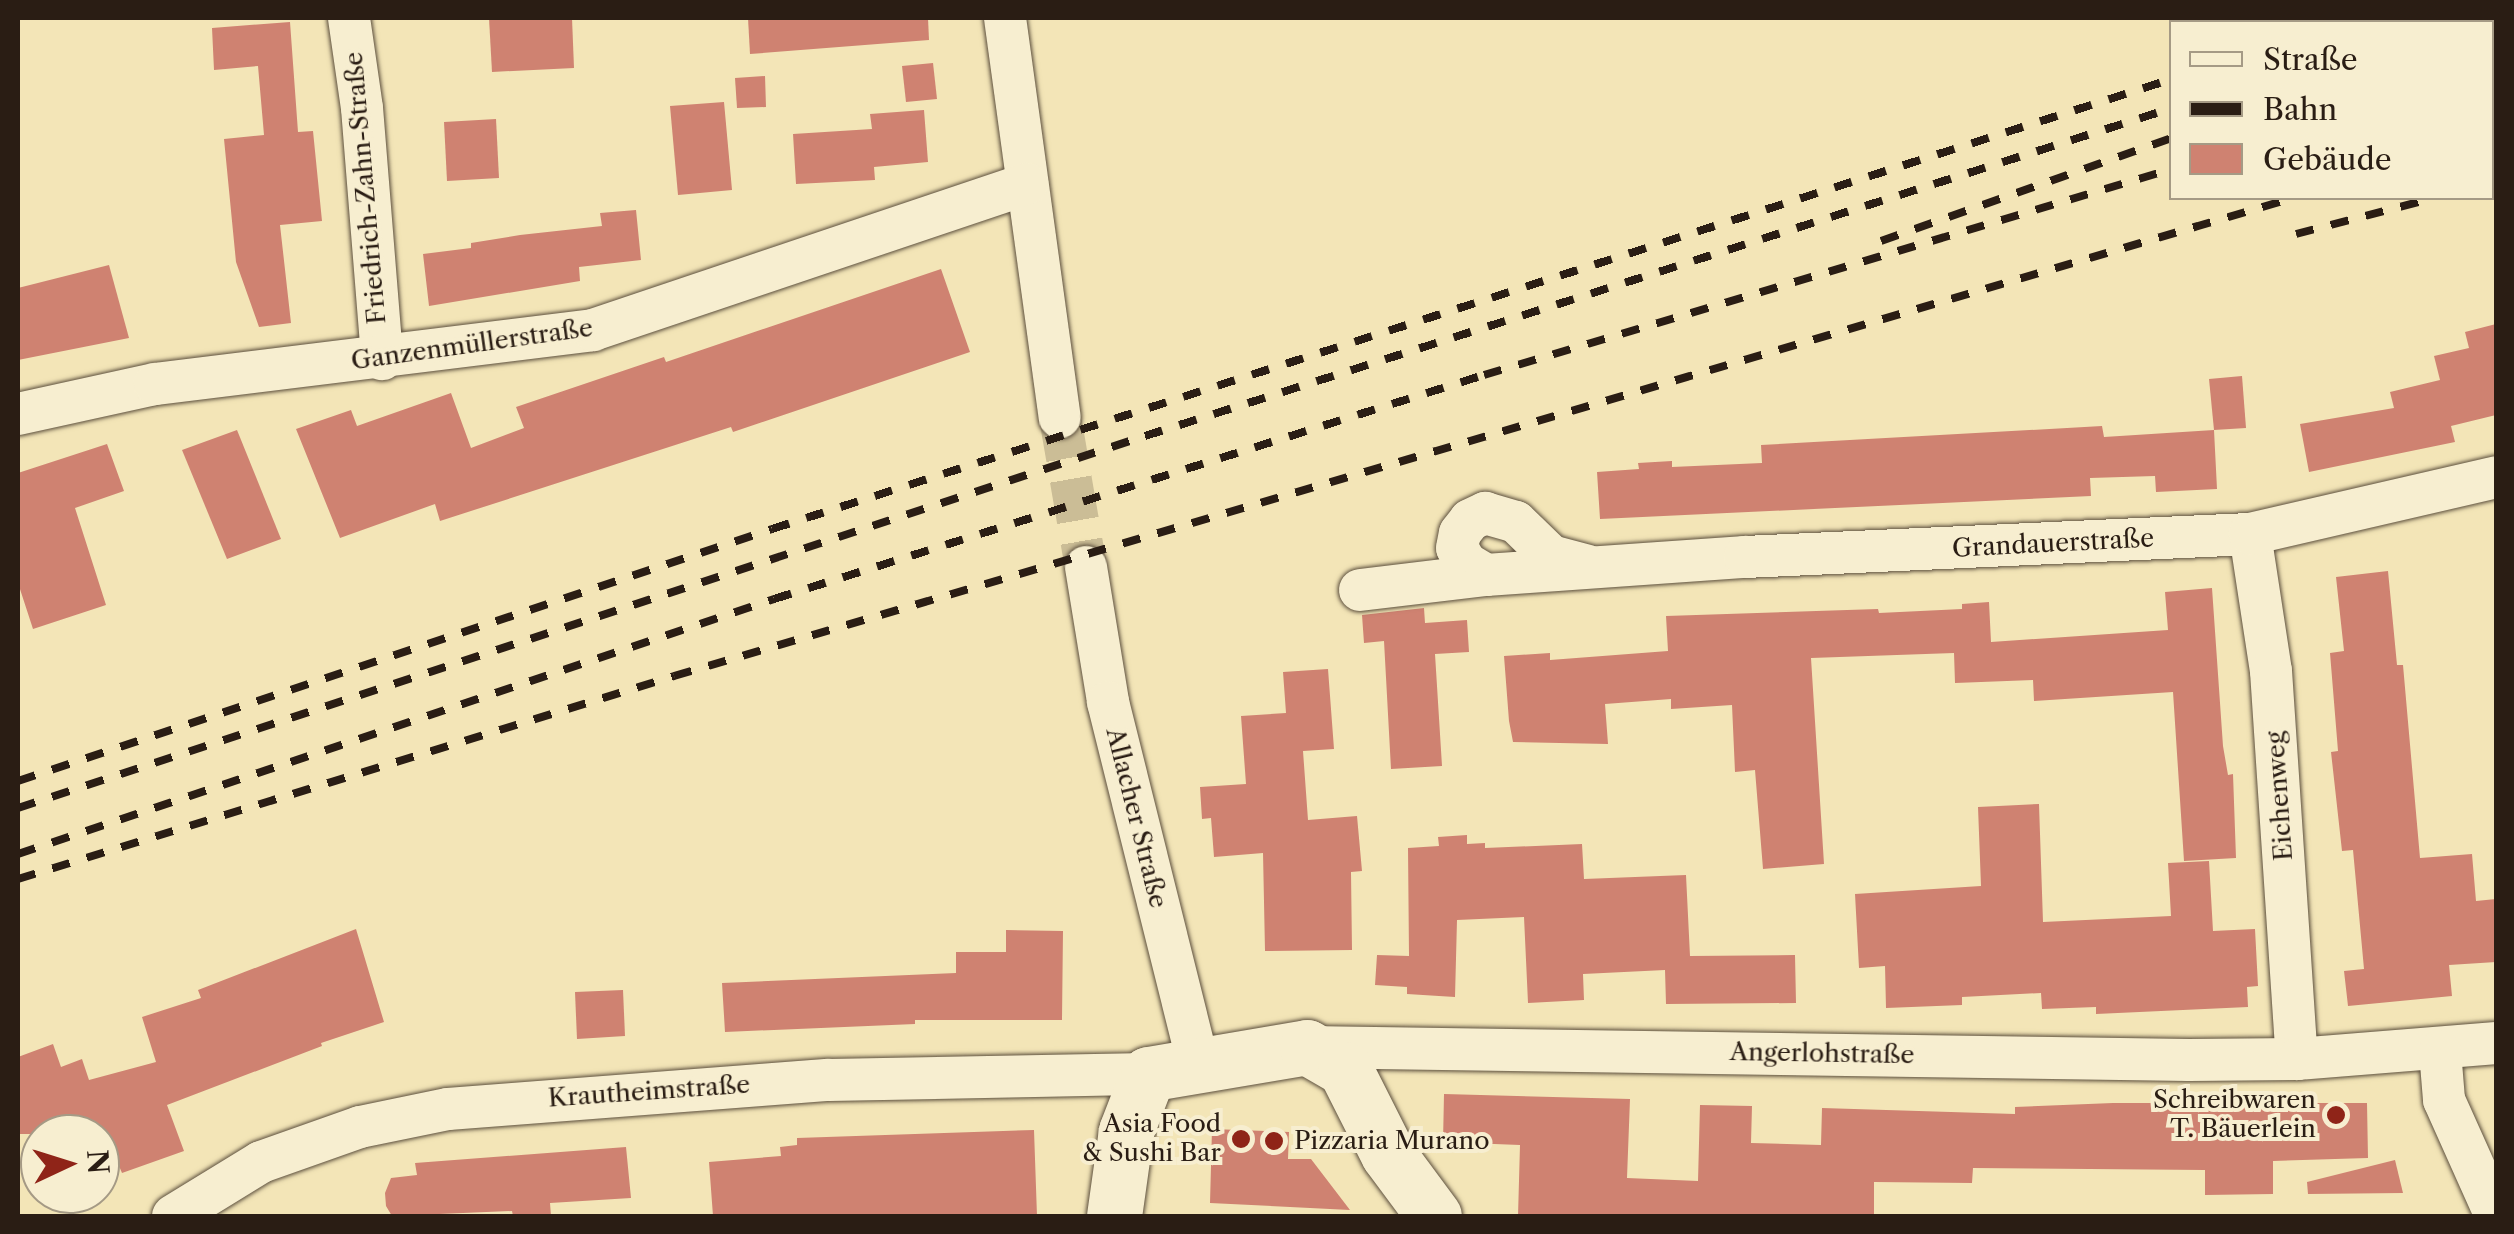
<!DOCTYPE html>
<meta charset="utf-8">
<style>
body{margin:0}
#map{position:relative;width:2514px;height:1234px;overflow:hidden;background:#f3e5b7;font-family:"Libre Caslon Text",serif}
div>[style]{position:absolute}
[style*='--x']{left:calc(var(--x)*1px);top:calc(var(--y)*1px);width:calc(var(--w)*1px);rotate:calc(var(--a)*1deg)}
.building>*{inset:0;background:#cf8271}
.street-tunnel>*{height:42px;margin-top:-21px;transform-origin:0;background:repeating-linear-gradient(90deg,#cbbd96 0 42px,transparent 0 63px)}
.roads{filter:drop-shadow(0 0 2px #5c4f3d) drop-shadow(0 0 2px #5c4f3d)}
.street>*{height:42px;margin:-21px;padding:0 21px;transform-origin:21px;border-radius:21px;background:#f7eed0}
.secondary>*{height:55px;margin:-27.5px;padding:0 27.5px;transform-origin:27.5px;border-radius:27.5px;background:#f7eed0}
.rail>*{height:8px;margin-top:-4px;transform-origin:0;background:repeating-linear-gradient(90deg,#2a1d14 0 18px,transparent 0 36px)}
.dots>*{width:28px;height:28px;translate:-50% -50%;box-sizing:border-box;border:5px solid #f7eed0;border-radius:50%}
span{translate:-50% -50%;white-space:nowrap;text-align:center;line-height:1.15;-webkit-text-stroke:8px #f7eed0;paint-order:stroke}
.street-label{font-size:25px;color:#2a1d14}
.poi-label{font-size:25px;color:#2a1d14}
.right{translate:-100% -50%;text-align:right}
.left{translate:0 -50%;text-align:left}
.frame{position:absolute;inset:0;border:20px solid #2a1d14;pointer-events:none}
.legend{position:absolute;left:2169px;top:20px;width:325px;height:180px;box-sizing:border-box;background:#f7eed0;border:2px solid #a59a85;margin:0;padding:12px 18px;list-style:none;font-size:30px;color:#2a1d14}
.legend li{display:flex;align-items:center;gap:20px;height:50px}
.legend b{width:50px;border:2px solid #a59a85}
.north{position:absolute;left:20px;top:1114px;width:100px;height:100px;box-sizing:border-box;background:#f7eed0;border:2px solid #a59a85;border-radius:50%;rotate:86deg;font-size:28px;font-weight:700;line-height:40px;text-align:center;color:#2a1d14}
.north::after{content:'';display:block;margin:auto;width:35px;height:45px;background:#8f2418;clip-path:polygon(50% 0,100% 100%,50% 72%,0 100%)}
</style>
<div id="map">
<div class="building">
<div style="clip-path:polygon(489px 18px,572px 18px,574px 68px,492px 72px)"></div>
<div style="clip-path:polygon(748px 18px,928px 18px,929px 40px,750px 54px)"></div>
<div style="clip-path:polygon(290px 22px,298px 132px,313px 131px,322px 221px,280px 225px,291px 323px,259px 327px,236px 262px,224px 139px,264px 135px,258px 66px,214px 70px,212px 28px)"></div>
<div style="clip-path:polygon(933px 63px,937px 99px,906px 102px,902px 66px)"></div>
<div style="clip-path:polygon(765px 76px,766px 107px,737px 108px,735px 78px)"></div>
<div style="clip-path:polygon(724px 102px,732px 190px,678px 195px,670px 106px)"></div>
<div style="clip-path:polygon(924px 110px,928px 162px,874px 167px,875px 180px,796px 184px,793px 134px,872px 129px,870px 114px)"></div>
<div style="clip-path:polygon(496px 119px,499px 178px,447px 181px,444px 122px)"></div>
<div style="clip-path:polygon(636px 210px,641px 260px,579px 267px,580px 281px,429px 306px,423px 254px,471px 248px,471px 243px,520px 235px,602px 226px,600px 213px)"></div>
<div style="clip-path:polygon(109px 265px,129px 338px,18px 360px,18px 288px)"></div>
<div style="clip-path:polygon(941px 269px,970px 352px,733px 432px,731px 427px,440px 521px,435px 504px,340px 538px,296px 429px,351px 410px,357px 426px,451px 393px,471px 448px,524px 428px,516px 407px,664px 357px,666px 362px)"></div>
<div style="clip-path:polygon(2496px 324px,2496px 415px,2451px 426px,2455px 442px,2309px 472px,2300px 424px,2394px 408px,2390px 392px,2440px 380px,2434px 356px,2469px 348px,2465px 332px)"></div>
<div style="clip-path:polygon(2242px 376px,2246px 428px,2214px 430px,2209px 379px)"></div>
<div style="clip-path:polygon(2102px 426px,2104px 437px,2214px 430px,2217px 489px,2156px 492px,2155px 476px,2090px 478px,2091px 496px,1600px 519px,1597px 472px,1639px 469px,1638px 463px,1672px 461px,1672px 467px,1762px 463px,1761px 445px)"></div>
<div style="clip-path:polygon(237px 430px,281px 539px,227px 559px,182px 450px)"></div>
<div style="clip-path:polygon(107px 444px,124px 491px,75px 508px,106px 605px,33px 629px,18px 583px,18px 473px)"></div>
<div style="clip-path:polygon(2388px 571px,2397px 665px,2403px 665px,2420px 858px,2472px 854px,2476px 901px,2496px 899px,2496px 962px,2449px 965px,2452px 996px,2348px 1006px,2344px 971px,2364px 969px,2353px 850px,2342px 851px,2331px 752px,2338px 751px,2330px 653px,2344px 651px,2336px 577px)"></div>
<div style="clip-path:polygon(2212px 588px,2223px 746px,2228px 775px,2233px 774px,2236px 858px,2184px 861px,2173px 692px,2034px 701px,2033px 680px,1955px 683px,1954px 653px,1811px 658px,1824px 864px,1763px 869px,1755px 770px,1735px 772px,1732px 705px,1671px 709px,1671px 699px,1605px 704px,1608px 744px,1513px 742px,1509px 721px,1504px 656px,1550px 653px,1550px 660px,1668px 651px,1666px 616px,1878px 609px,1879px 613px,1962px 609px,1962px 604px,1989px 602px,1991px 642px,2168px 630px,2165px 592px)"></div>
<div style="clip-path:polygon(1424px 608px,1425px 623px,1467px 620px,1469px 652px,1435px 654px,1442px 766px,1391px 769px,1384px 641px,1364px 643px,1362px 615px)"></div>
<div style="clip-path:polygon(1328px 669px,1334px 749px,1303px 751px,1308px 820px,1357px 816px,1362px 871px,1351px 872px,1352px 950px,1265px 951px,1263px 853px,1214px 857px,1211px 818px,1202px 819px,1200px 787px,1246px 784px,1241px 716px,1286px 713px,1283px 672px)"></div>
<div style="clip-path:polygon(2039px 804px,2043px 922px,2171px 916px,2168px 863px,2209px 861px,2213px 931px,2255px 929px,2258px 986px,2247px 987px,2248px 1007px,2096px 1014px,2096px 1007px,2042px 1009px,2041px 993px,1962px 997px,1962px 1005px,1886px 1008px,1885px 966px,1859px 968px,1855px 894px,1981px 886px,1978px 807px)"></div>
<div style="clip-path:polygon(1467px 835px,1467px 844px,1485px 843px,1485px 848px,1582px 844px,1584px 879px,1686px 875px,1690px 956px,1795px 955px,1796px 1003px,1666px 1004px,1665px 970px,1583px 974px,1584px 1000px,1528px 1003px,1524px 917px,1457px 920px,1455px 997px,1407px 994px,1407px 987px,1375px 985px,1377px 955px,1409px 956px,1408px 848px,1439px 846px,1438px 837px)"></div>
<div style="clip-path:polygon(356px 929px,384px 1022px,321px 1043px,322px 1046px,167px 1105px,184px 1151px,122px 1173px,119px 1166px,100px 1173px,100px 1134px,18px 1134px,18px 1057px,53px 1044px,61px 1067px,82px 1059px,89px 1080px,156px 1062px,142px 1017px,201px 998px,198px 990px)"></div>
<div style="clip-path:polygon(1006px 930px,1063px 931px,1062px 1020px,915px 1020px,915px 1024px,725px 1032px,722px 983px,956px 973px,956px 952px,1006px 952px)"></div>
<div style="clip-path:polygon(623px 990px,625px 1036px,577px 1039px,575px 992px)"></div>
<div style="clip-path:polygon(1444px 1094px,1630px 1099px,1627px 1178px,1698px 1181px,1700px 1105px,1752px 1106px,1751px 1143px,1821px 1145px,1822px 1108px,2015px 1114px,2015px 1107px,2113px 1103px,2367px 1103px,2368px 1158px,2273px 1161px,2273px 1194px,2205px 1195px,2205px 1170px,1973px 1168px,1972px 1183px,1874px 1182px,1874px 1216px,1518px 1216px,1520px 1145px,1443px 1142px)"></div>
<div style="clip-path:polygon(1212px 1129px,1289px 1132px,1288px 1159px,1311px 1159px,1350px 1210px,1210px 1203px)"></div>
<div style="clip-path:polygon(1034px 1130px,1037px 1216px,713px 1216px,709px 1162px,781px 1156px,780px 1147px,797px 1145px,797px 1138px)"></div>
<div style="clip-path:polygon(626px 1147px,631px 1198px,550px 1203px,551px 1216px,513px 1216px,512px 1211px,392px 1216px,386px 1206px,385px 1193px,391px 1178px,417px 1175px,415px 1163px)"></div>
<div style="clip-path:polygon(2395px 1160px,2403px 1193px,2308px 1194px,2307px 1182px)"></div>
</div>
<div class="street-tunnel">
<div style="--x:1060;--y:417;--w:152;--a:80.2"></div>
</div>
<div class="roads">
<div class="street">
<div style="--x:349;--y:18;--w:91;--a:81.8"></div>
<div style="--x:362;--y:108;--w:252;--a:85.4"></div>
<div style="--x:1005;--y:18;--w:403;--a:82.2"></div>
<div style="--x:18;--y:414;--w:140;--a:-12.4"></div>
<div style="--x:155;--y:384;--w:441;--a:-7"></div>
<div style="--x:593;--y:330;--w:458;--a:-18.6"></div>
<div style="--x:2250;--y:534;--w:139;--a:81.3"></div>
<div style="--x:2271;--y:671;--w:389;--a:86.2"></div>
<div style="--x:1086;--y:567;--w:137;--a:80.7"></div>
<div style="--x:1108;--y:702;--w:375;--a:76"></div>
<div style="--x:1486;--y:575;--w:23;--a:-149"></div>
<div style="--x:1466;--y:563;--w:17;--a:-121"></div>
<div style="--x:1457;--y:548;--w:15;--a:-79"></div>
<div style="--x:1460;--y:533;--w:16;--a:-52"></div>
<div style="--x:1470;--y:520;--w:17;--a:-25"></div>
<div style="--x:1485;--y:513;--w:32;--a:16"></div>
<div style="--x:1516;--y:522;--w:49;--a:44.2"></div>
<div style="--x:1551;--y:556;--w:38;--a:15"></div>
<div style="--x:1360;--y:590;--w:127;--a:-6.8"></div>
<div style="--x:1486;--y:575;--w:260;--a:-4"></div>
<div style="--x:1745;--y:557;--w:506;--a:-2.61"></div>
<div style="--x:2250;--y:534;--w:253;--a:-13"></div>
<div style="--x:1307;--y:1047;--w:882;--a:0.84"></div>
<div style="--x:2189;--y:1060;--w:108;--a:-0.5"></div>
<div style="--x:2297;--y:1059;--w:200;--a:-4.6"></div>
<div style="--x:2440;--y:1051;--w:49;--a:85.3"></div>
<div style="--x:2444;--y:1100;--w:127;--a:65.9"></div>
<div style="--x:173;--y:1216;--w:103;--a:-31.5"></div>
<div style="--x:261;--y:1162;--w:105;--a:-19.5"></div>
<div style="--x:360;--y:1127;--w:90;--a:-11.6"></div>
<div style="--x:448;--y:1109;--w:382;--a:-4.4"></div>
<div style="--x:829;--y:1080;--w:319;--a:-1.1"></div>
</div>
<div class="secondary">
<div style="--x:1114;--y:1216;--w:86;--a:-82"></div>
<div style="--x:1126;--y:1131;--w:61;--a:-68.9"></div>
<div style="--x:1148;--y:1074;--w:161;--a:-9.6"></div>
<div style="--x:1307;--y:1047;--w:44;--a:30.1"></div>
<div style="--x:1345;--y:1069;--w:95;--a:63.2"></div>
<div style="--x:1388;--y:1154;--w:77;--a:53.4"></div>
</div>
</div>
<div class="rail">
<div style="--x:2349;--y:22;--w:16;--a:-15"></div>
<div style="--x:2441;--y:22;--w:16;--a:-14"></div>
<div style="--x:2492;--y:35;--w:4;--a:-14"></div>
<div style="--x:2492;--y:75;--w:4;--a:-14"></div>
<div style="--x:2492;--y:140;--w:4;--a:-27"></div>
<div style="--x:2492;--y:181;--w:4;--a:-27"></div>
<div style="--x:2296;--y:234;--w:143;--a:-14.6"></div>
<div style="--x:1881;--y:241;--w:309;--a:-19.5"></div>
<div style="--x:18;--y:781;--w:795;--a:-18.48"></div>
<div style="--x:772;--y:529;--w:1471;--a:-17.82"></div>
<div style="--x:18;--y:808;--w:1187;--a:-18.27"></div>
<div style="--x:1145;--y:436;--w:1078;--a:-17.71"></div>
<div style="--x:18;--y:854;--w:798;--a:-18.64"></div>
<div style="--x:774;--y:599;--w:744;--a:-17.51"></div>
<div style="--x:1484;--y:375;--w:718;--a:-16.67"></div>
<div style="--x:18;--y:879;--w:687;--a:-17.19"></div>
<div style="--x:674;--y:676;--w:1688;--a:-16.45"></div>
</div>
<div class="dots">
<div style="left:2336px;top:1115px;background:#8f2418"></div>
<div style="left:1241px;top:1139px;background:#8f2418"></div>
<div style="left:1274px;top:1141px;background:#8f2418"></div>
</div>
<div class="street-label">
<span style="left:366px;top:188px;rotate:-95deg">Friedrich-Zahn-Straße</span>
<span style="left:472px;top:345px;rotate:-8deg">Ganzenmüllerstraße</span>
<span style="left:2053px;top:544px;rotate:-3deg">Grandauerstraße</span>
<span style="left:2280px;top:796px;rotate:-94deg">Eichenweg</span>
<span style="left:1136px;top:818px;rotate:76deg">Allacher Straße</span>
<span style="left:1822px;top:1054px;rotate:1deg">Angerlohstraße</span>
<span style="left:649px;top:1092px;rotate:-4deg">Krautheimstraße</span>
</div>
<div class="poi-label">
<span class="right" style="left:2316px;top:1115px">Schreibwaren<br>T. Bäuerlein</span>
<span class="right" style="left:1221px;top:1139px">Asia Food<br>&amp; Sushi Bar</span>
<span class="left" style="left:1294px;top:1141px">Pizzaria Murano</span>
</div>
<div class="frame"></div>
<ul class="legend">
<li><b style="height:12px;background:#f7eed0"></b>Straße</li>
<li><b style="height:12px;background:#2a1d14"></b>Bahn</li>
<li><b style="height:28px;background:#cf8271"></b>Gebäude</li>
</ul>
<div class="north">N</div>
</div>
